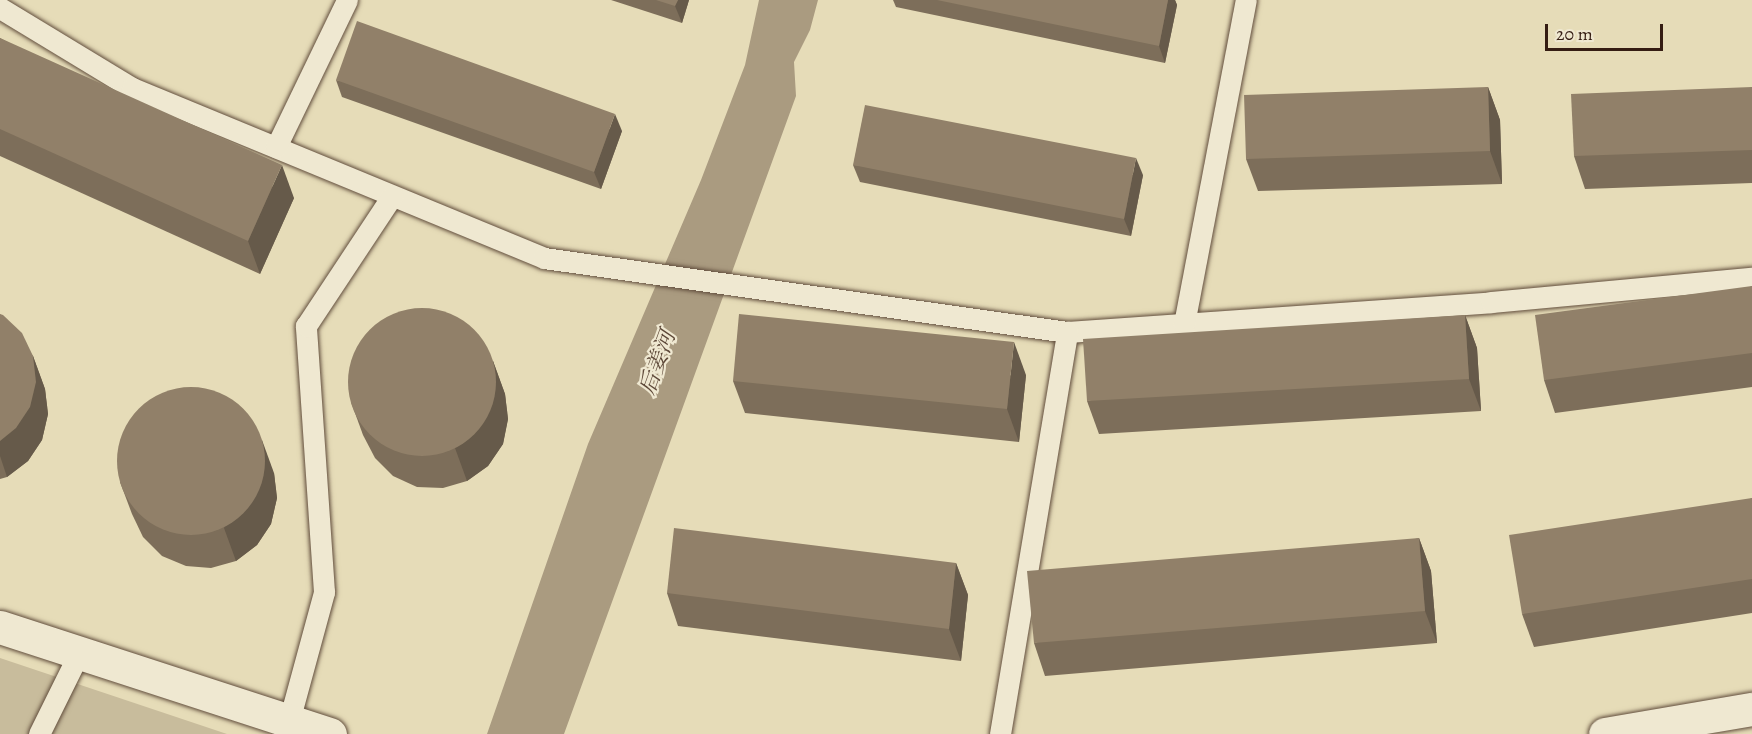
<!DOCTYPE html>
<html>
<head>
<meta charset="utf-8">
<style>
	body { margin:0 }
	#map { position:relative; width:1752px; height:734px; overflow:hidden; background:#e6dcb8; font-family:Alegreya,"Noto Serif SC",serif }
	div>[style] { position:absolute }
	[style*='--x'] { left:calc(var(--x)*1px); top:calc(var(--y)*1px); width:calc(var(--w)*1px); rotate:calc(var(--a)*1deg) }
	.green>* { inset:0; background:#c8bc9c }
	.water>* { inset:0; background:#aa9b80 }
	.roads { filter:drop-shadow(0 0 2px #614d3c) drop-shadow(0 0 2px #614d3c) }
	.lane>* { height:21px; margin:-10.5px; padding:0 10.5px; transform-origin:10.5px; border-radius:10.5px; background:#efe8d1 }
	.street>* { height:33px; margin:-16.5px; padding:0 16.5px; transform-origin:16.5px; border-radius:16.5px; background:#efe8d1 }
	.wall>* { inset:0; background:#7d6e5a }
	.shaded-wall>* { inset:0; background:#665a4a }
	.building>* { inset:0; background:#918069 }
	.round { border-radius:50% }
	span { translate:-50% -50%; white-space:nowrap; text-align:center; line-height:1.15; -webkit-text-stroke:4.5px #efe8d1; paint-order:stroke }
	.water-label { font-size:22px; color:#5e4939; font-style:italic }
	.scale { position:absolute; left:1545px; top:24px; width:118px; height:27px; box-sizing:border-box; border:3px solid #351d13; border-top:0; padding-left:8px; font-size:18px; line-height:21px; white-space:nowrap; color:#351d13; -webkit-text-stroke:4px #efe8d1; paint-order:stroke }
</style>
</head>
<body>
<div id="map">
	<div class="green">
		<i style="clip-path:polygon(0 658px,227px 734px,0 734px)"></i>
	</div>
	<div class="water">
		<i style="clip-path:polygon(759px 0,818px 0,810px 30px,794px 62px,796px 96px,564px 734px,487px 734px,588px 444px,701px 180px,745px 65px)"></i>
	</div>
	<div class="roads">
		<div class="lane">
			<i style="--x:0;--y:8;--w:154;--a:31.2"></i>
			<i style="--x:132;--y:88;--w:446;--a:22.4"></i>
			<i style="--x:544;--y:258;--w:528;--a:8.05"></i>
			<i style="--x:1067;--y:332;--w:425;--a:-4"></i>
			<i style="--x:1491;--y:302;--w:262;--a:-5.3"></i>
			<i style="--x:276;--y:147;--w:163;--a:-64.2"></i>
			<i style="--x:1184;--y:324;--w:330;--a:-79.2"></i>
			<i style="--x:289;--y:721;--w:134;--a:-74.8"></i>
			<i style="--x:324;--y:592;--w:267;--a:-93.9"></i>
			<i style="--x:306;--y:326;--w:156;--a:-56.5"></i>
			<i style="--x:39;--y:734;--w:90;--a:-63.7"></i>
			<i style="--x:1000;--y:734;--w:408;--a:-80.5"></i>
		</div>
		<div class="street">
			<i style="--x:0;--y:627;--w:347;--a:18"></i>
			<i style="--x:1605;--y:734;--w:149;--a:-9.7"></i>
		</div>
	</div>
	<div class="wall">
		<i style="clip-path:polygon(611px 0,689px 0,682px 23px)"></i>
		<i style="clip-path:polygon(893px 0,1175px 0,1177px 5px,1165px 63px,896px 7px)"></i>
		<i style="clip-path:polygon(0 38px,294px 198px,260px 274px,0 156px)"></i>
		<i style="clip-path:polygon(336px 80px,622px 131px,601px 189px,342px 97px)"></i>
		<i style="clip-path:polygon(1488px 87px,1500px 120px,1502px 184px,1258px 191px,1246px 159px)"></i>
		<i style="clip-path:polygon(1752px 87px,1752px 183px,1585px 189px,1574px 156px)"></i>
		<i style="clip-path:polygon(853px 165px,1143px 175px,1131px 236px,860px 182px)"></i>
		<i style="clip-path:polygon(1752px 286px,1752px 387px,1555px 413px,1544px 380px)"></i>
		<i style="clip-path:polygon(0 314px,33px 356px,45px 389px,48px 414px,42px 440px,28px 461px,7px 477px,0 479px)"></i>
		<i style="clip-path:polygon(1465px 315px,1477px 348px,1481px 411px,1099px 434px,1087px 401px)"></i>
		<i style="clip-path:polygon(493px 361px,505px 394px,508px 419px,503px 444px,488px 466px,467px 481px,443px 488px,417px 487px,393px 476px,375px 458px,363px 435px,351px 402px)"></i>
		<i style="clip-path:polygon(1026px 375px,1019px 442px,745px 413px,733px 381px)"></i>
		<i style="clip-path:polygon(274px 473px,277px 498px,271px 524px,257px 545px,236px 561px,211px 568px,186px 566px,162px 556px,143px 537px,132px 514px,120px 482px)"></i>
		<i style="clip-path:polygon(1752px 498px,1752px 613px,1534px 647px,1522px 614px)"></i>
		<i style="clip-path:polygon(1419px 538px,1431px 571px,1437px 643px,1045px 676px,1034px 643px)"></i>
		<i style="clip-path:polygon(956px 563px,968px 595px,961px 661px,678px 626px,667px 593px)"></i>
	</div>
	<div class="shaded-wall">
		<i style="clip-path:polygon(678px 0,689px 0,682px 23px,675px 6px)"></i>
		<i style="clip-path:polygon(1168px 0,1175px 0,1177px 5px,1165px 63px,1159px 46px)"></i>
		<i style="clip-path:polygon(1488px 87px,1500px 120px,1502px 184px,1490px 151px)"></i>
		<i style="clip-path:polygon(615px 114px,622px 131px,601px 189px,594px 172px)"></i>
		<i style="clip-path:polygon(1136px 158px,1143px 175px,1131px 236px,1124px 219px)"></i>
		<i style="clip-path:polygon(282px 165px,294px 198px,260px 274px,248px 241px)"></i>
		<i style="clip-path:polygon(1465px 315px,1477px 348px,1481px 411px,1469px 379px)"></i>
		<i style="clip-path:polygon(1014px 342px,1026px 375px,1019px 442px,1007px 409px)"></i>
		<i style="clip-path:polygon(33px 356px,45px 389px,48px 414px,42px 440px,28px 461px,7px 477px,0 456px,0 441px)"></i>
		<i style="clip-path:polygon(493px 361px,505px 394px,508px 419px,503px 444px,488px 466px,467px 481px,455px 448px)"></i>
		<i style="clip-path:polygon(262px 440px,274px 473px,277px 498px,271px 524px,257px 545px,236px 561px,224px 528px)"></i>
		<i style="clip-path:polygon(1419px 538px,1431px 571px,1437px 643px,1425px 611px)"></i>
		<i style="clip-path:polygon(956px 563px,968px 595px,961px 661px,949px 629px)"></i>
	</div>
	<div class="building">
		<i style="clip-path:polygon(656px 0,678px 0,675px 6px)"></i>
		<i style="clip-path:polygon(937px 0,1168px 0,1159px 46px)"></i>
		<i style="clip-path:polygon(357px 21px,615px 114px,594px 172px,336px 80px)"></i>
		<i style="clip-path:polygon(0 38px,282px 165px,248px 241px,0 129px)"></i>
		<i style="clip-path:polygon(1488px 87px,1490px 151px,1246px 159px,1244px 95px)"></i>
		<i style="clip-path:polygon(1752px 87px,1752px 150px,1574px 156px,1571px 94px)"></i>
		<i style="clip-path:polygon(865px 105px,1136px 158px,1124px 219px,853px 165px)"></i>
		<i style="clip-path:polygon(1752px 286px,1752px 353px,1544px 380px,1535px 315px)"></i>
		<i class="round" style="left:348px;top:308px;width:148px;height:148px"></i>
		<i style="clip-path:polygon(0 314px,3px 315px,22px 333px,33px 356px,36px 382px,30px 407px,16px 428px,0 441px)"></i>
		<i style="clip-path:polygon(739px 314px,1014px 342px,1007px 409px,733px 381px)"></i>
		<i style="clip-path:polygon(1465px 315px,1469px 379px,1087px 401px,1083px 339px)"></i>
		<i class="round" style="left:117px;top:387px;width:148px;height:148px"></i>
		<i style="clip-path:polygon(1752px 498px,1752px 579px,1522px 614px,1509px 535px)"></i>
		<i style="clip-path:polygon(674px 528px,956px 563px,949px 629px,667px 593px)"></i>
		<i style="clip-path:polygon(1419px 538px,1425px 611px,1034px 643px,1027px 571px)"></i>
	</div>
	<div class="water-label">
		<span style="left:658px;top:363px;rotate:-70deg">后姜河</span>
	</div>
	<div class="scale">20 m</div>
</div>
</body>
</html>
